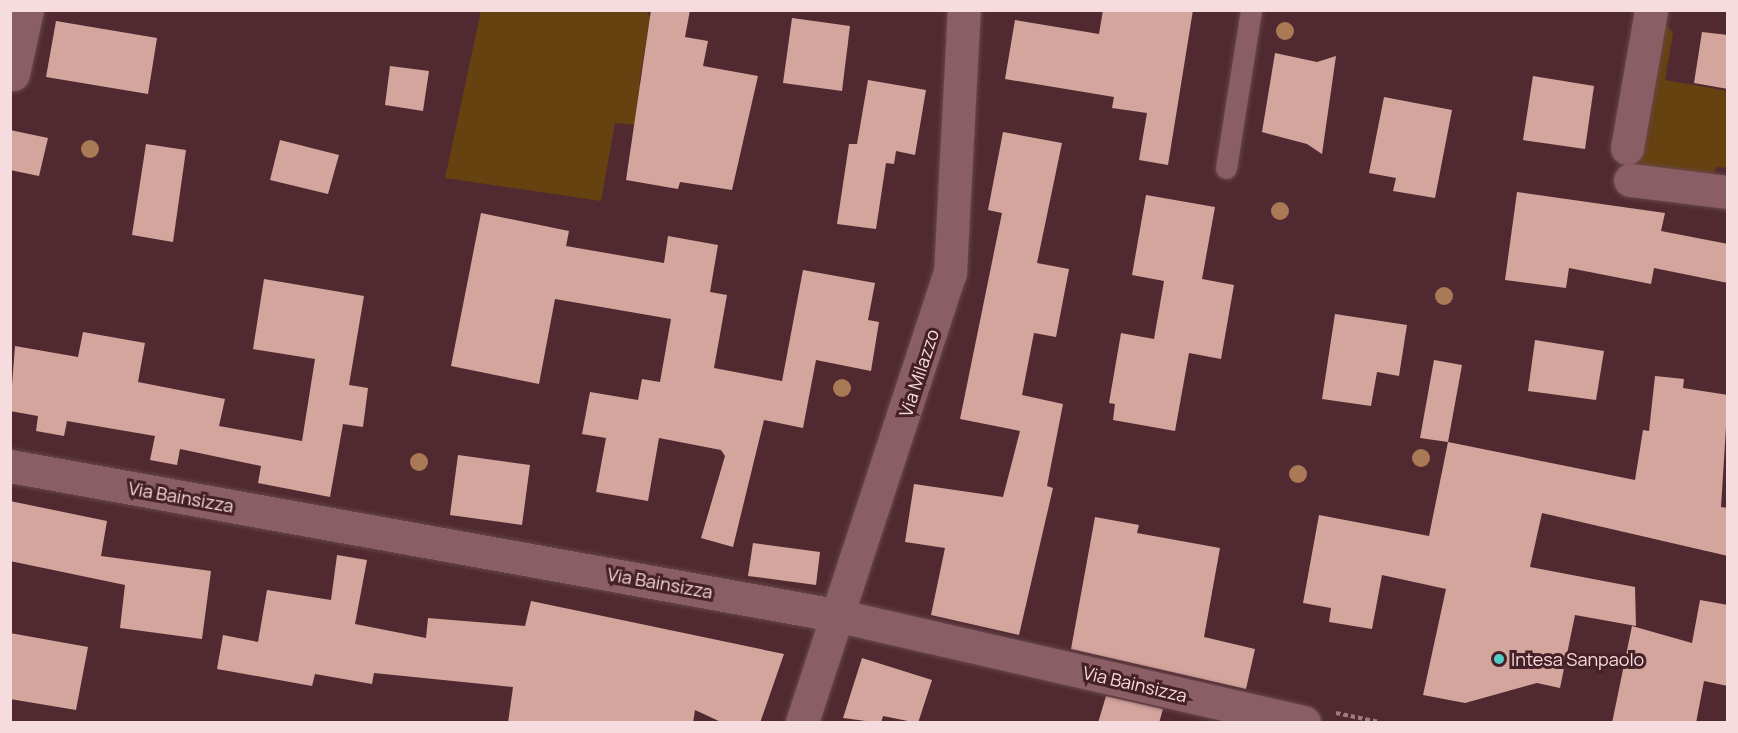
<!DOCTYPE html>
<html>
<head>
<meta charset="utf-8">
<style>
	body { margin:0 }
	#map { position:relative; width:1738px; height:733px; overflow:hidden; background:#512a31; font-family:Manrope,sans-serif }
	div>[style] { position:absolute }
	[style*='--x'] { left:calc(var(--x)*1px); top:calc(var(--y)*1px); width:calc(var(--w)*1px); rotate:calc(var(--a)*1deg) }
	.green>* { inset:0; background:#664210 }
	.building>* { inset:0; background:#d4a59d }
	.path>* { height:4px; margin-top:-2px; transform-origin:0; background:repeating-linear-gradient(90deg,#9d7c81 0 4.5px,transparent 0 7.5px) }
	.roads { filter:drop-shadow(0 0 2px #67474c) drop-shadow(0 0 2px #67474c) }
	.lane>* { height:21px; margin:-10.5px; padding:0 10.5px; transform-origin:10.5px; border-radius:10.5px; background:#895e64 }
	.street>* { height:33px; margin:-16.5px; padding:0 16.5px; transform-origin:16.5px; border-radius:16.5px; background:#895e64 }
	.trees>* { width:18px; height:18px; margin:-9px; border-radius:50%; background:#aa7956 }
	.dots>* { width:16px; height:16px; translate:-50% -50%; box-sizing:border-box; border:3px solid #452027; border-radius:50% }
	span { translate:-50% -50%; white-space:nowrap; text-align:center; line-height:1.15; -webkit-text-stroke:6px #452027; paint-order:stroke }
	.street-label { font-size:18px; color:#f6dcdf }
	.poi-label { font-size:18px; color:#f6dcdf }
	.left { translate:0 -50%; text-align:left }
	.frame { position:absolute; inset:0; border:12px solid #f6dcdf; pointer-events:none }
</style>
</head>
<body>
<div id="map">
	<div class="green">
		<i style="clip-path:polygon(481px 11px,646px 11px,650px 17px,639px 84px,698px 96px,678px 129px,615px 123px,601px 201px,445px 178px)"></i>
		<i style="clip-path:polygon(1664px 22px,1673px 33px,1665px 80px,1727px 91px,1727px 168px,1716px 167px,1712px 180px,1633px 169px,1655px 30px)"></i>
	</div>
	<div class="building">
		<i style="clip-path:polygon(651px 10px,690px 10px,685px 37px,708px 41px,703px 66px,758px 76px,732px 190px,680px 182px,678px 189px,626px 180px)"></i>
		<i style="clip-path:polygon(1103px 10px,1193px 10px,1168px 165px,1139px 160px,1147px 113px,1112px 108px,1114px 97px,1005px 79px,1015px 20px,1099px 34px)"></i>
		<i style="clip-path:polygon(792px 18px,850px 26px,842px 91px,783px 83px)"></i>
		<i style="clip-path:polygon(56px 21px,157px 38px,148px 94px,46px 77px)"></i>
		<i style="clip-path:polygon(1702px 32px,1728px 35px,1728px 89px,1694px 83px)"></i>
		<i style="clip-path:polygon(1275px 53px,1317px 62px,1336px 56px,1322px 154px,1307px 144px,1262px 132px)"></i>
		<i style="clip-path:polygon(390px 66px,429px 71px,423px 111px,385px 105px)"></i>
		<i style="clip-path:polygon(1533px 76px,1594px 86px,1585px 149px,1523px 140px)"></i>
		<i style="clip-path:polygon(868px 80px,926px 90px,915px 155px,896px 151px,894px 164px,886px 163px,876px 229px,837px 224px,849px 144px,857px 144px)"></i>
		<i style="clip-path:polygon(1384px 97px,1452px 110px,1435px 198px,1393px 191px,1396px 178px,1369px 173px)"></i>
		<i style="clip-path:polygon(10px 130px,48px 138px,39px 176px,10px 170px)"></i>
		<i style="clip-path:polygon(1003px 132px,1062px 143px,1037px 263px,1069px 269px,1056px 337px,1034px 333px,1022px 395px,1063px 404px,1047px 486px,1053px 488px,1019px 635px,931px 615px,945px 548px,905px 542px,914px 484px,1003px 497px,1020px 431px,960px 419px,1002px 213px,988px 210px)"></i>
		<i style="clip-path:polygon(280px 140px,339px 155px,328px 194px,270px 180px)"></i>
		<i style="clip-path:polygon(146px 144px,186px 150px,173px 242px,132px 235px)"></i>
		<i style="clip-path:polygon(1517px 192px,1665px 213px,1661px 231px,1728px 244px,1728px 283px,1654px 268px,1651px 284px,1569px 268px,1566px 288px,1505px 280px)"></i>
		<i style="clip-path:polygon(1146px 195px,1215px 207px,1202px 279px,1234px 285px,1221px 359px,1189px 353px,1175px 431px,1113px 420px,1115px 404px,1109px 403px,1121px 333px,1154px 339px,1164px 281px,1132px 275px)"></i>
		<i style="clip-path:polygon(481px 213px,569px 231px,566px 246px,664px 263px,668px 236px,718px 245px,710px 292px,727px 295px,714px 368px,782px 381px,803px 270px,875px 283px,868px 320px,879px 322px,871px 371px,816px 360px,803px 428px,764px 420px,733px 547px,701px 538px,725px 456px,721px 450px,659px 438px,648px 501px,596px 492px,606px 438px,582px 434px,590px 392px,638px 400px,642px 379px,660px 382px,671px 319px,555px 299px,539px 384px,451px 366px)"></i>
		<i style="clip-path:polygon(264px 279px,364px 296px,349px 385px,368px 388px,363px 427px,343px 424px,330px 497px,258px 483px,261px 466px,180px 449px,177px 465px,150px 460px,155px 436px,67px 421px,64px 436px,36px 431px,38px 416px,10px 411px,15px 346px,78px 357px,83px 332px,145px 343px,138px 382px,225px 399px,219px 426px,302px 441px,315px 359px,253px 349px)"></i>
		<i style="clip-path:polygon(1335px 314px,1407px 325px,1399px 376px,1377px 372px,1371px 406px,1322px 399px)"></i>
		<i style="clip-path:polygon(1535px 340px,1604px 351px,1596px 400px,1528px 391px)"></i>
		<i style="clip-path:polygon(1434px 360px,1462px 365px,1448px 442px,1420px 438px)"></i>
		<i style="clip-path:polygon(1655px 376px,1684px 379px,1683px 388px,1728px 395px,1721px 507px,1728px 508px,1728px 556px,1542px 513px,1530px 567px,1635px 587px,1636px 626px,1575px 615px,1560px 688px,1537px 683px,1465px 703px,1423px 695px,1446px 589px,1382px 575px,1372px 629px,1329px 622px,1331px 608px,1303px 603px,1319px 515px,1429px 536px,1448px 442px,1635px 480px,1643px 430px,1649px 431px)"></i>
		<i style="clip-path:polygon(458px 455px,530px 465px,522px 525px,450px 515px)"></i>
		<i style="clip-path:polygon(10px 501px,107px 521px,101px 556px,211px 571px,202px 639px,120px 628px,125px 585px,10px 561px)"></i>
		<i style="clip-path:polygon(1095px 517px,1139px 525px,1137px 533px,1220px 548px,1204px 637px,1255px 649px,1246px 689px,1071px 649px)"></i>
		<i style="clip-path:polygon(753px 543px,820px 552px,816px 585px,748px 576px)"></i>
		<i style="clip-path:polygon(337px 555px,367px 560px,355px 624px,426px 638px,428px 618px,525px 626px,531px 601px,784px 654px,760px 723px,723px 723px,695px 710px,693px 723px,508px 723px,513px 687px,374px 673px,372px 684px,315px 674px,312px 686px,217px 669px,223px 635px,258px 642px,267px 590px,331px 600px)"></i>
		<i style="clip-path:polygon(1700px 600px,1728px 605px,1728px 686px,1704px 681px,1696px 723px,1612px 723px,1632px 626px,1692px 643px)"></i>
		<i style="clip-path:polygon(10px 633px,88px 647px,76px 710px,10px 699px)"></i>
		<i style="clip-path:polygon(862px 658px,932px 680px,918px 723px,883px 716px,881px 723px,843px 718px)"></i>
		<i style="clip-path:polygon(1106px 696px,1163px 709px,1159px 723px,1098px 723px)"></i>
	</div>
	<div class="path">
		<i style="--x:1336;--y:713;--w:44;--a:11.8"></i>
	</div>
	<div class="roads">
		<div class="lane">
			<i style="--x:1226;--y:168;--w:160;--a:-81"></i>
		</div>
		<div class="street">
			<i style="--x:13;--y:74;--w:66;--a:-77.7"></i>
			<i style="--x:1627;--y:148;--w:140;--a:-80.1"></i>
			<i style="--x:1630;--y:180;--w:99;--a:7"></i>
			<i style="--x:10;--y:466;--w:843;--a:10.24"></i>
			<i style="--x:840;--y:616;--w:476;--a:12.9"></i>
			<i style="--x:802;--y:722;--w:473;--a:-71.8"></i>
			<i style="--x:950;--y:273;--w:263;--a:-87"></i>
		</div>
	</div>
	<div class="trees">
		<i style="left:1285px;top:31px"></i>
		<i style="left:90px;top:149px"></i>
		<i style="left:1280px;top:211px"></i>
		<i style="left:1444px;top:296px"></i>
		<i style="left:842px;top:388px"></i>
		<i style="left:1421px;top:458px"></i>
		<i style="left:419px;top:462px"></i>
		<i style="left:1298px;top:474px"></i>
	</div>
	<div class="dots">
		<i style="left:1499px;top:659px;background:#54cdc6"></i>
	</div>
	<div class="street-label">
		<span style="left:919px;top:373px;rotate:-72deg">Via Milazzo</span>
		<span style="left:181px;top:497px;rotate:10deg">Via Bainsizza</span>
		<span style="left:660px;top:583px;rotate:10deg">Via Bainsizza</span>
		<span style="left:1135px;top:684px;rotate:13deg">Via Bainsizza</span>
	</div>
	<div class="poi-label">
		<span class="left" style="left:1511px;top:659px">Intesa Sanpaolo</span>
	</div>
	<div class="frame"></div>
</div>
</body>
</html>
